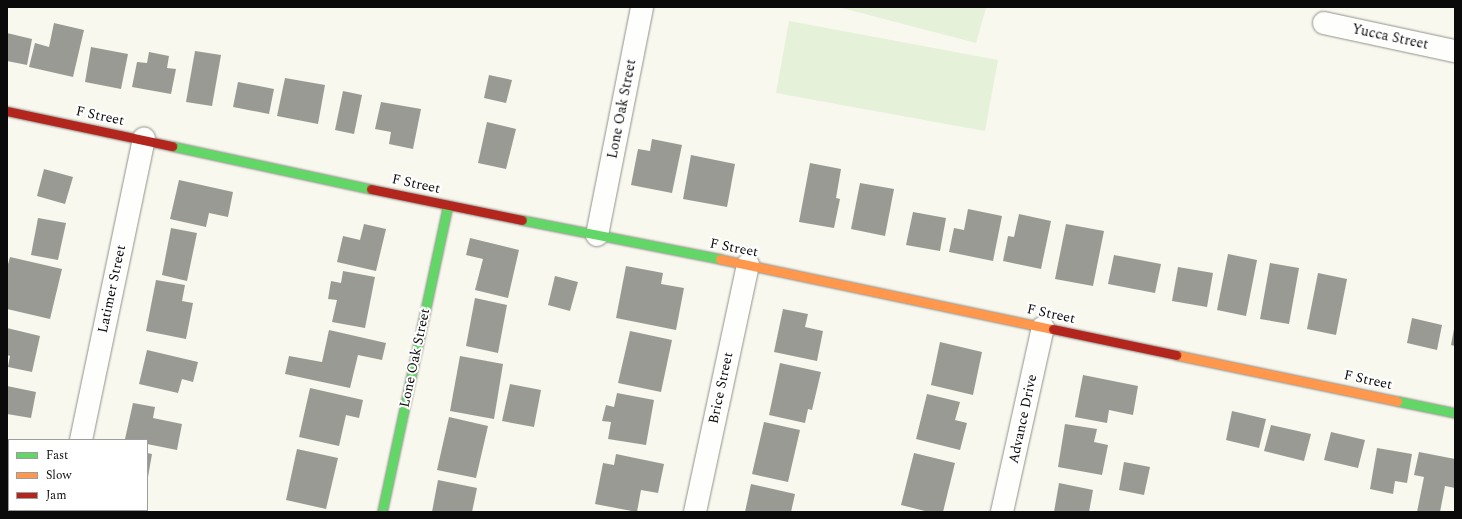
<!DOCTYPE html>
<html>
<head>
<meta charset="utf-8">
<style>
	body { margin:0 }
	#map { position:relative; width:1462px; height:519px; overflow:hidden; background:#f8f8ee; font-family:Spectral,serif }
	div>[style] { position:absolute }
	[style*='--x'] { left:calc(var(--x)*1px); top:calc(var(--y)*1px); width:calc(var(--w)*1px); rotate:calc(var(--a)*1deg) }
	.pitch>* { inset:0; background:#e5f1d9 }
	.building>* { inset:0; background:#9a9a94 }
	.roads { filter:drop-shadow(0 0 1px #91918d) drop-shadow(0 0 1px #91918d) }
	.street>* { height:22px; margin:-11px; padding:0 11px; transform-origin:11px; border-radius:11px; background:#fefefc }
	.fast>* { height:9px; margin:-4.5px; padding:0 4.5px; transform-origin:4.5px; border-radius:4.5px; background:#63d668 }
	.slow>* { height:9px; margin:-4.5px; padding:0 4.5px; transform-origin:4.5px; border-radius:4.5px; background:#ff974d }
	.jam>* { height:9px; margin:-4.5px; padding:0 4.5px; transform-origin:4.5px; border-radius:4.5px; background:#b3261e }
	span { translate:-50% -50%; white-space:nowrap; text-align:center; line-height:1.15; -webkit-text-stroke:4px #fff; paint-order:stroke }
	.street-label { font-size:14px; color:#0a0a0a }
	.frame { position:absolute; inset:0; border:8px solid #0a0a0a; pointer-events:none }
	.legend { position:absolute; left:8px; top:439px; width:140px; height:72px; box-sizing:border-box; background:#fff; border:1px solid #9d9d9d; margin:0; padding:5px 7px; list-style:none; font-size:12px; color:#0a0a0a }
	.legend li { display:flex; align-items:center; gap:8px; height:20px }
	.legend b { width:20px; border:1px solid #9d9d9d }
</style>
</head>
<body>
<div id="map">
	<div class="pitch">
		<i style="clip-path:polygon(838px 7px,983px 7px,986px 8px,976px 43px)"></i>
		<i style="clip-path:polygon(789px 21px,998px 60px,985px 131px,776px 93px)"></i>
	</div>
	<div class="building">
		<i style="clip-path:polygon(54px 23px,84px 30px,73px 77px,29px 67px,35px 43px,49px 47px)"></i>
		<i style="clip-path:polygon(7px 33px,32px 39px,27px 65px,7px 61px)"></i>
		<i style="clip-path:polygon(91px 47px,128px 54px,121px 89px,85px 82px)"></i>
		<i style="clip-path:polygon(195px 51px,221px 55px,212px 106px,186px 102px)"></i>
		<i style="clip-path:polygon(149px 52px,169px 56px,167px 68px,176px 69px,171px 94px,132px 87px,137px 62px,147px 63px)"></i>
		<i style="clip-path:polygon(489px 75px,512px 80px,506px 103px,484px 98px)"></i>
		<i style="clip-path:polygon(285px 78px,325px 85px,318px 124px,277px 116px)"></i>
		<i style="clip-path:polygon(238px 82px,274px 89px,269px 114px,233px 107px)"></i>
		<i style="clip-path:polygon(343px 91px,362px 95px,354px 134px,335px 130px)"></i>
		<i style="clip-path:polygon(381px 102px,421px 109px,413px 149px,389px 144px,391px 132px,375px 129px)"></i>
		<i style="clip-path:polygon(487px 122px,516px 129px,506px 169px,478px 163px)"></i>
		<i style="clip-path:polygon(652px 139px,682px 145px,672px 193px,631px 185px,638px 149px,650px 151px)"></i>
		<i style="clip-path:polygon(691px 155px,735px 164px,727px 207px,683px 199px)"></i>
		<i style="clip-path:polygon(810px 163px,841px 169px,836px 198px,840px 199px,834px 228px,799px 222px)"></i>
		<i style="clip-path:polygon(44px 169px,73px 177px,65px 204px,37px 196px)"></i>
		<i style="clip-path:polygon(179px 180px,233px 192px,228px 217px,209px 213px,206px 227px,170px 219px)"></i>
		<i style="clip-path:polygon(860px 183px,894px 189px,885px 236px,851px 229px)"></i>
		<i style="clip-path:polygon(968px 209px,1002px 216px,993px 261px,949px 252px,954px 228px,964px 230px)"></i>
		<i style="clip-path:polygon(913px 212px,946px 218px,940px 251px,906px 245px)"></i>
		<i style="clip-path:polygon(1019px 214px,1051px 221px,1041px 269px,1003px 261px,1008px 236px,1014px 237px)"></i>
		<i style="clip-path:polygon(38px 218px,66px 223px,58px 260px,31px 255px)"></i>
		<i style="clip-path:polygon(364px 224px,386px 229px,376px 271px,337px 262px,343px 236px,360px 240px)"></i>
		<i style="clip-path:polygon(1066px 224px,1104px 231px,1093px 286px,1055px 279px)"></i>
		<i style="clip-path:polygon(171px 228px,197px 233px,187px 281px,162px 275px)"></i>
		<i style="clip-path:polygon(470px 238px,519px 250px,508px 298px,475px 290px,483px 259px,466px 255px)"></i>
		<i style="clip-path:polygon(1228px 254px,1257px 260px,1246px 316px,1217px 310px)"></i>
		<i style="clip-path:polygon(1114px 255px,1161px 264px,1155px 293px,1108px 284px)"></i>
		<i style="clip-path:polygon(10px 257px,62px 269px,50px 319px,7px 309px,7px 268px)"></i>
		<i style="clip-path:polygon(1270px 263px,1299px 268px,1289px 324px,1260px 319px)"></i>
		<i style="clip-path:polygon(626px 266px,663px 273px,661px 284px,684px 288px,676px 330px,616px 318px)"></i>
		<i style="clip-path:polygon(1178px 267px,1213px 273px,1207px 307px,1172px 301px)"></i>
		<i style="clip-path:polygon(343px 271px,375px 277px,365px 328px,332px 322px,337px 300px,328px 299px,331px 281px,341px 283px)"></i>
		<i style="clip-path:polygon(1318px 273px,1347px 279px,1336px 335px,1307px 329px)"></i>
		<i style="clip-path:polygon(555px 276px,578px 282px,570px 311px,548px 305px)"></i>
		<i style="clip-path:polygon(156px 280px,185px 285px,182px 301px,193px 303px,186px 339px,146px 331px)"></i>
		<i style="clip-path:polygon(475px 298px,507px 305px,498px 353px,466px 346px)"></i>
		<i style="clip-path:polygon(783px 309px,808px 314px,805px 327px,823px 331px,817px 361px,774px 352px)"></i>
		<i style="clip-path:polygon(1412px 318px,1442px 325px,1437px 350px,1407px 343px)"></i>
		<i style="clip-path:polygon(7px 328px,40px 336px,32px 372px,8px 367px,10px 356px,7px 355px)"></i>
		<i style="clip-path:polygon(1454px 329px,1455px 329px,1455px 346px,1451px 345px)"></i>
		<i style="clip-path:polygon(329px 330px,386px 343px,382px 360px,358px 355px,350px 388px,285px 374px,289px 356px,322px 362px)"></i>
		<i style="clip-path:polygon(630px 331px,672px 340px,661px 392px,618px 383px)"></i>
		<i style="clip-path:polygon(940px 342px,982px 352px,973px 395px,931px 385px)"></i>
		<i style="clip-path:polygon(147px 350px,198px 362px,193px 382px,182px 379px,178px 393px,139px 384px)"></i>
		<i style="clip-path:polygon(460px 356px,503px 364px,494px 419px,450px 411px)"></i>
		<i style="clip-path:polygon(780px 363px,821px 372px,812px 410px,808px 409px,805px 423px,769px 415px)"></i>
		<i style="clip-path:polygon(1083px 375px,1138px 386px,1133px 415px,1109px 410px,1107px 423px,1075px 417px)"></i>
		<i style="clip-path:polygon(510px 384px,541px 390px,534px 427px,502px 421px)"></i>
		<i style="clip-path:polygon(7px 386px,36px 392px,31px 418px,7px 414px)"></i>
		<i style="clip-path:polygon(310px 388px,363px 400px,359px 418px,346px 415px,339px 446px,299px 437px)"></i>
		<i style="clip-path:polygon(617px 393px,654px 400px,646px 445px,608px 439px,611px 422px,602px 421px,606px 405px,614px 407px)"></i>
		<i style="clip-path:polygon(927px 394px,960px 402px,955px 420px,967px 423px,960px 450px,916px 439px)"></i>
		<i style="clip-path:polygon(133px 403px,155px 407px,153px 418px,182px 424px,177px 450px,147px 444px,147px 440px,125px 439px)"></i>
		<i style="clip-path:polygon(1232px 411px,1266px 419px,1259px 448px,1226px 440px)"></i>
		<i style="clip-path:polygon(449px 417px,488px 426px,476px 478px,437px 470px)"></i>
		<i style="clip-path:polygon(764px 422px,800px 430px,788px 482px,752px 474px)"></i>
		<i style="clip-path:polygon(1065px 424px,1097px 429px,1094px 442px,1108px 445px,1102px 475px,1058px 467px)"></i>
		<i style="clip-path:polygon(1271px 425px,1311px 434px,1304px 461px,1264px 451px)"></i>
		<i style="clip-path:polygon(1331px 432px,1365px 440px,1358px 468px,1324px 460px)"></i>
		<i style="clip-path:polygon(7px 443px,9px 444px,8px 479px,7px 479px)"></i>
		<i style="clip-path:polygon(1377px 448px,1412px 454px,1407px 483px,1395px 481px,1393px 494px,1370px 489px)"></i>
		<i style="clip-path:polygon(297px 449px,338px 458px,326px 509px,286px 500px)"></i>
		<i style="clip-path:polygon(1419px 452px,1455px 459px,1455px 488px,1445px 486px,1440px 512px,1417px 512px,1424px 477px,1414px 475px)"></i>
		<i style="clip-path:polygon(147px 453px,152px 454px,148px 477px,147px 477px)"></i>
		<i style="clip-path:polygon(914px 453px,955px 463px,943px 512px,929px 512px,901px 505px)"></i>
		<i style="clip-path:polygon(616px 454px,664px 464px,658px 493px,641px 490px,637px 512px,595px 504px,603px 463px,614px 465px)"></i>
		<i style="clip-path:polygon(1124px 462px,1150px 467px,1144px 495px,1119px 490px)"></i>
		<i style="clip-path:polygon(438px 480px,477px 488px,472px 512px,432px 512px)"></i>
		<i style="clip-path:polygon(1059px 483px,1093px 490px,1089px 512px,1054px 512px)"></i>
		<i style="clip-path:polygon(751px 484px,795px 494px,791px 512px,745px 512px)"></i>
		<i style="clip-path:polygon(108px 510px,136px 510px,108px 512px)"></i>
	</div>
	<div class="roads">
		<div class="street">
			<i style="--x:1324;--y:23;--w:134;--a:12.1"></i>
			<i style="--x:597;--y:235;--w:232;--a:-78.8"></i>
			<i style="--x:81;--y:440;--w:308;--a:-78.2"></i>
			<i style="--x:66;--y:512;--w:2;--a:-90"></i>
			<i style="--x:695;--y:512;--w:253;--a:-77.9"></i>
			<i style="--x:1002;--y:512;--w:189;--a:-77.5"></i>
		</div>
		<div class="fast">
			<i style="--x:172;--y:146;--w:204;--a:12.2"></i>
			<i style="--x:522;--y:220;--w:202;--a:11.1"></i>
			<i style="--x:1397;--y:401;--w:59;--a:11.7"></i>
			<i style="--x:382;--y:512;--w:314;--a:-77.9"></i>
		</div>
		<div class="slow">
			<i style="--x:720;--y:259;--w:340;--a:11.9"></i>
			<i style="--x:1176;--y:355;--w:226;--a:11.8"></i>
		</div>
		<div class="jam">
			<i style="--x:7;--y:111;--w:169;--a:12"></i>
			<i style="--x:371;--y:189;--w:154;--a:11.6"></i>
			<i style="--x:1053;--y:329;--w:126;--a:11.9"></i>
		</div>
	</div>
	<div class="street-label">
		<span style="left:1390px;top:37px;rotate:12deg">Yucca Street</span>
		<span style="left:622px;top:109px;rotate:-79deg">Lone Oak Street</span>
		<span style="left:100px;top:116px;rotate:12deg">F Street</span>
		<span style="left:416px;top:184px;rotate:12deg">F Street</span>
		<span style="left:734px;top:248px;rotate:11deg">F Street</span>
		<span style="left:112px;top:289px;rotate:-78deg">Latimer Street</span>
		<span style="left:1051px;top:314px;rotate:12deg">F Street</span>
		<span style="left:415px;top:358px;rotate:-78deg">Lone Oak Street</span>
		<span style="left:1368px;top:380px;rotate:12deg">F Street</span>
		<span style="left:721px;top:388px;rotate:-78deg">Brice Street</span>
		<span style="left:1023px;top:419px;rotate:-78deg">Advance Drive</span>
	</div>
	<div class="frame"></div>
	<ul class="legend">
	<li><b style="height:5px;background:#63d668"></b>Fast</li>
	<li><b style="height:5px;background:#ff974d"></b>Slow</li>
	<li><b style="height:5px;background:#b3261e"></b>Jam</li>
	</ul>
</div>
</body>
</html>
